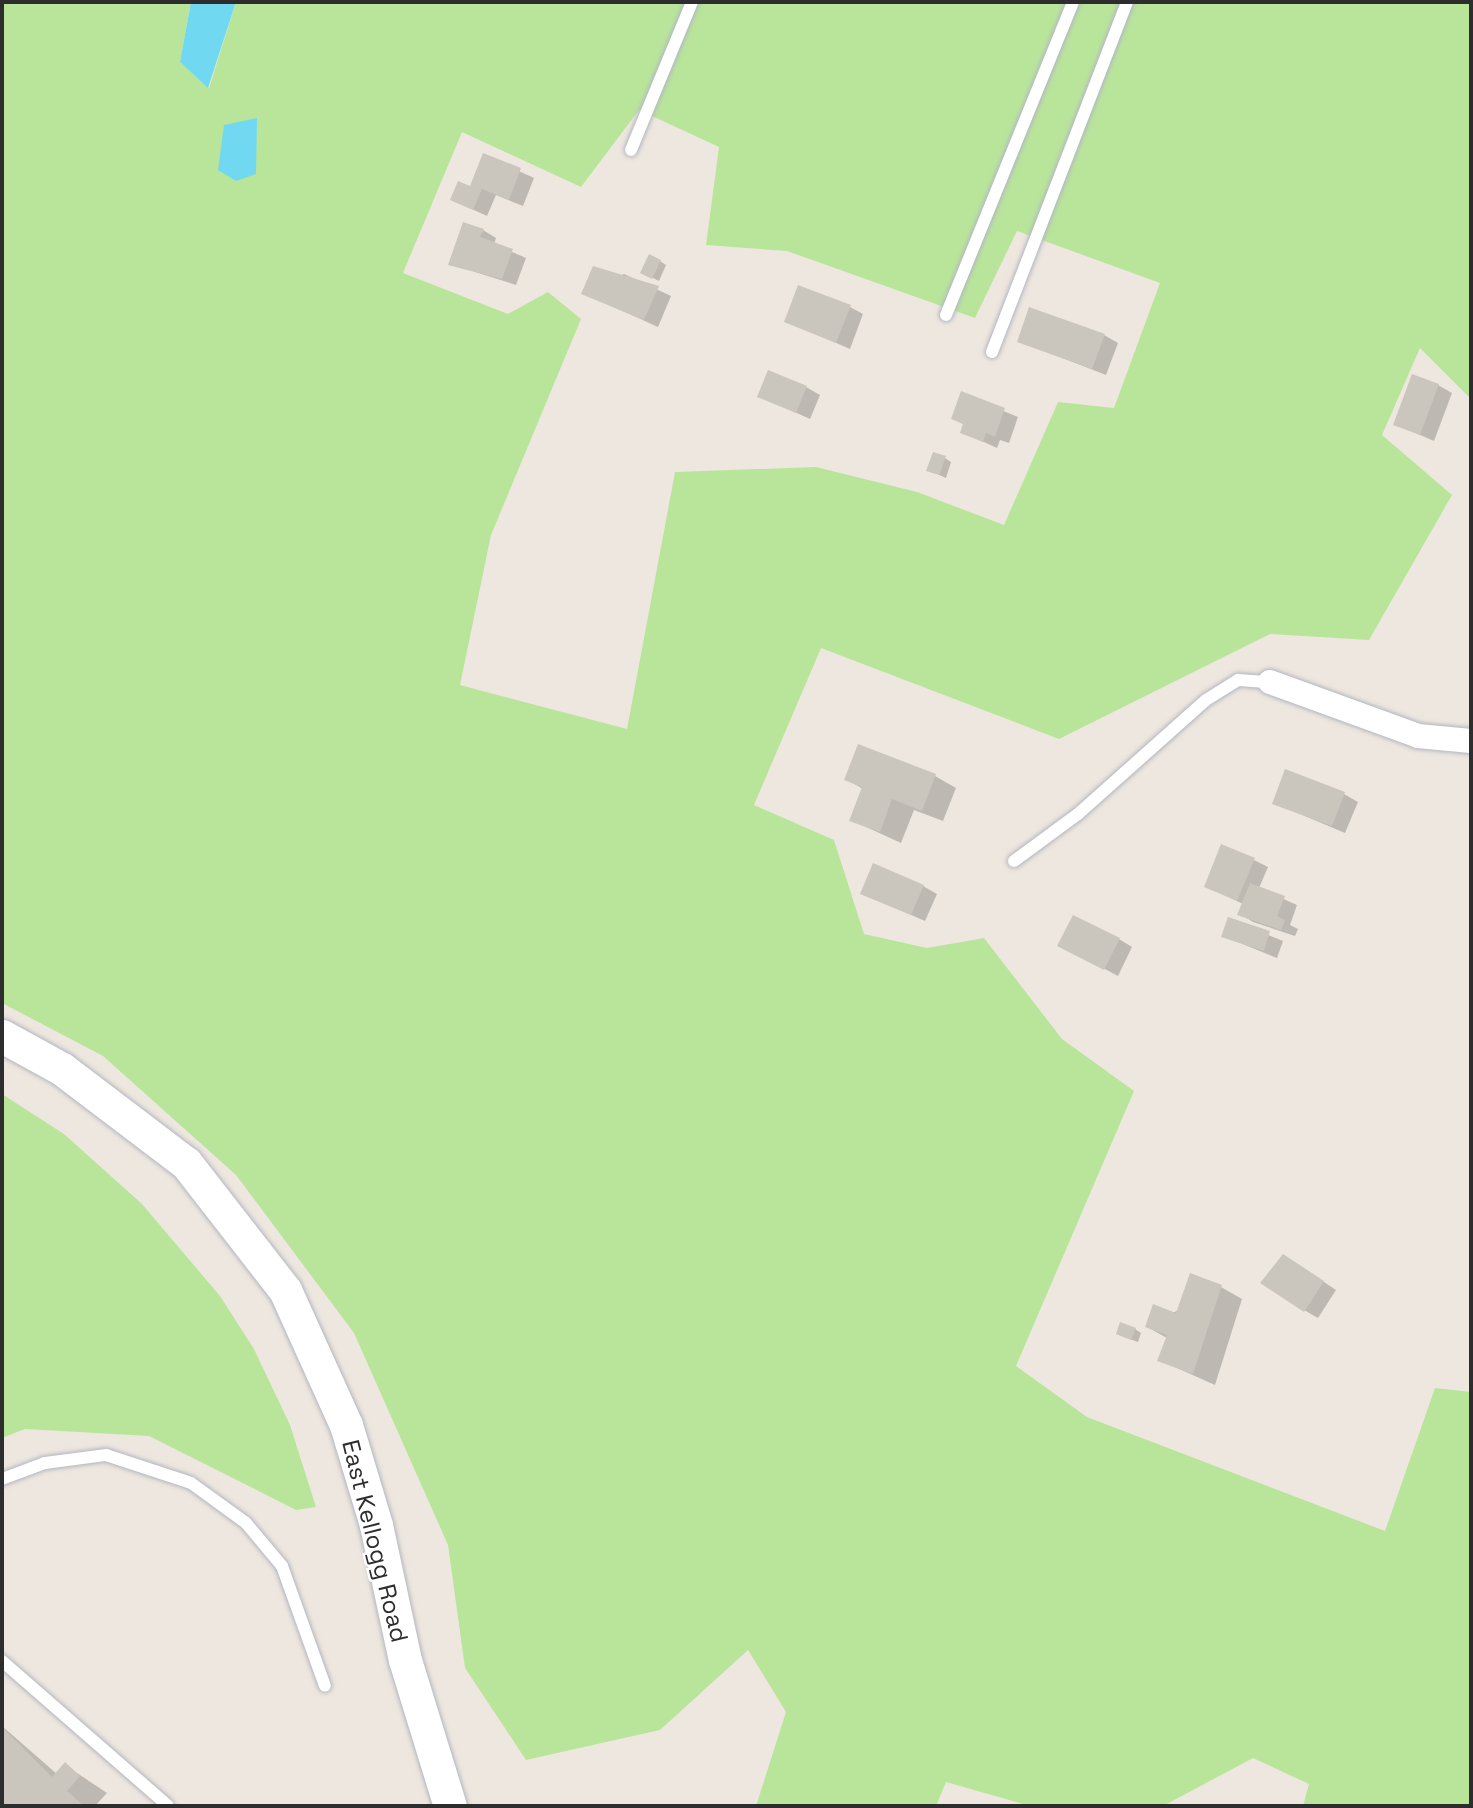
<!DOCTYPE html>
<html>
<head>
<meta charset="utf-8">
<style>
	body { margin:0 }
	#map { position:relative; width:1473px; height:1808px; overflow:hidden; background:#eee7df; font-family:"Space Grotesk",sans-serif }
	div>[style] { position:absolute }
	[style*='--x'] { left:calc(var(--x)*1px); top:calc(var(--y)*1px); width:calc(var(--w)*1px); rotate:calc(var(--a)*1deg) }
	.green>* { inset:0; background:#b9e59b }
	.water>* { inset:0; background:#71d8f2 }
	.shadow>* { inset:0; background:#0003 }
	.building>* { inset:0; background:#cac5bd }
	.roads { filter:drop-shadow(0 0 2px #b3b6c0) drop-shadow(0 0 2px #b3b6c0) }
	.lane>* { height:12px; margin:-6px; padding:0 6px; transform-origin:6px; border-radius:6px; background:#fff }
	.street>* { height:24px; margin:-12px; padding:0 12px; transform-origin:12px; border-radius:12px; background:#fff }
	.secondary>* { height:33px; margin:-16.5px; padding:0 16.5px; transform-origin:16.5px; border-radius:16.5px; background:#fff }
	span { translate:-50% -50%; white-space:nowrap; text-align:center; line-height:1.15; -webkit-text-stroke:5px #fff; paint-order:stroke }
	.street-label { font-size:24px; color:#2d2d2d }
	.frame { position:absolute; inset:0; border:4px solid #2d2d2d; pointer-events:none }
</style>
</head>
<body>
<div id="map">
	<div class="green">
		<i style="clip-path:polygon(evenodd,2px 2px,191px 2px,180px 62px,209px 88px,236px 2px,1471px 2px,1471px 399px,1420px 348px,1382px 435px,1452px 495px,1369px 640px,1270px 634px,1059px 739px,821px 648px,754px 805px,834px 840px,864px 934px,927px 948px,984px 938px,1062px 1039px,1134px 1091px,1016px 1366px,1087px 1417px,1385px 1531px,1435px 1388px,1471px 1392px,1471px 1806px,1303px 1806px,1309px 1784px,1253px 1758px,1163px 1806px,1030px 1806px,946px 1782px,936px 1806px,756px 1806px,786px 1712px,748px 1650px,660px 1730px,526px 1760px,465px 1668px,448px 1545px,354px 1333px,236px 1175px,103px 1056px,2px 1003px,2px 2px,639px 110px,719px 147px,706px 245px,787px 251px,975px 318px,1017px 231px,1160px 283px,1114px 408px,1058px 402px,1004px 525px,917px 492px,816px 467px,675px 472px,627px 729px,460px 685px,491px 535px,581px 319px,548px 292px,508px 314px,403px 273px,462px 132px,581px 187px,639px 110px)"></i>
		<i style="clip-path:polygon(2px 1094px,64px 1134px,142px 1204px,220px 1296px,254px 1349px,290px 1425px,316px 1507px,296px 1510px,149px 1436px,25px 1429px,2px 1438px)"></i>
	</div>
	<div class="water">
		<i style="clip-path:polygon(191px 2px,236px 2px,208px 88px,180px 62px)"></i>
		<i style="clip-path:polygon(257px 118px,256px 174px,236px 181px,218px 170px,224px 125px)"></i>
	</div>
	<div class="shadow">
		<i style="clip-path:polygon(484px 155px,534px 178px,523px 206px,496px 195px,487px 216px,452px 200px,471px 188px)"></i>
		<i style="clip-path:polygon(483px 230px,496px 238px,494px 244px,526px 258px,516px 285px,450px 264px)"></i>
		<i style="clip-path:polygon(660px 261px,666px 265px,659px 281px,649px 276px)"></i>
		<i style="clip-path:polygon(624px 274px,671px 296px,658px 327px,583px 293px)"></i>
		<i style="clip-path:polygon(850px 307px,863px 314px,850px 349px,786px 321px)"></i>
		<i style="clip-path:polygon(1104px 335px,1118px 343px,1106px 375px,1019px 341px)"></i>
		<i style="clip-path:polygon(1438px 385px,1452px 393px,1434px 441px,1395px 424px)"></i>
		<i style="clip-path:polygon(806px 387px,820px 395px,810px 419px,759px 396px)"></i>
		<i style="clip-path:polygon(962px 394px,1018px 417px,1009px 443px,1000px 440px,997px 448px,962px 432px,965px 425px,953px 418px)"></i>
		<i style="clip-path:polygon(945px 458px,951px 462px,946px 478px,928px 470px)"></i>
		<i style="clip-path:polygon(935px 776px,956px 788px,943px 821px,914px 810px,901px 843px,851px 820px,863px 789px,846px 779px)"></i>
		<i style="clip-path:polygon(1344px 794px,1358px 802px,1345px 833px,1274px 803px)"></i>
		<i style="clip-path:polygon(1254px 860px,1268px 867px,1259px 888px,1297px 905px,1290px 925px,1298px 929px,1295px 936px,1253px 922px,1240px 914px,1243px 904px,1206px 886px)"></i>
		<i style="clip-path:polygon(923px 886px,937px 894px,925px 921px,863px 894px)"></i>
		<i style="clip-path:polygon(1229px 919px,1283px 941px,1277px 958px,1223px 936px)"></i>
		<i style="clip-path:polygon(1119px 939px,1132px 947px,1118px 976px,1071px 951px)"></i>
		<i style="clip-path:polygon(1297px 1264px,1336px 1290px,1318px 1318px,1304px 1310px)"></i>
		<i style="clip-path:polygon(1221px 1287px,1242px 1299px,1215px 1385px,1159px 1360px,1167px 1338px,1147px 1327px)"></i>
		<i style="clip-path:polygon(1135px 1329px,1141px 1333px,1138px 1342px,1124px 1337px)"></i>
		<i style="clip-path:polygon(2px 1726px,57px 1774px,65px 1765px,107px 1793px,95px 1806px,2px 1806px)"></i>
	</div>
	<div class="building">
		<i style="clip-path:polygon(483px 153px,521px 168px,509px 200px,482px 189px,473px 210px,450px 200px,458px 181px,470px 186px)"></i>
		<i style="clip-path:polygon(463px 222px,484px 229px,480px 237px,513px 249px,502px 279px,448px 265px)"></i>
		<i style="clip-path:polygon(649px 254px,661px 260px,652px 279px,640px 273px)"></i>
		<i style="clip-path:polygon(593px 266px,659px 286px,644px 320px,581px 294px)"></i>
		<i style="clip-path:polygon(798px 285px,851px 305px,836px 343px,784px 322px)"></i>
		<i style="clip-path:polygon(1029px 307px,1105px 334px,1092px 369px,1017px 342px)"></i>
		<i style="clip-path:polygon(768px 370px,807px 386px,796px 413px,757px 397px)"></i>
		<i style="clip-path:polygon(1412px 374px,1439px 384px,1420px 435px,1393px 425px)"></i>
		<i style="clip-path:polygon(961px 391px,1005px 408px,995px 437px,986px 433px,983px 442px,960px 433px,963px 424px,951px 419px)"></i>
		<i style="clip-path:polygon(933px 452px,946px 456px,939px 475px,926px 471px)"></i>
		<i style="clip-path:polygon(858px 744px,936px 774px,922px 811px,892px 799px,880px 832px,849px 821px,862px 787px,844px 780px)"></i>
		<i style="clip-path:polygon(1285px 769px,1345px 792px,1332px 826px,1272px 804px)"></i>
		<i style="clip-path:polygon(1221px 844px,1255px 858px,1237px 901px,1204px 887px)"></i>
		<i style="clip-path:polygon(873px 863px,924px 885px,911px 915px,860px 894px)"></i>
		<i style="clip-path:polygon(1250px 883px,1285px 896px,1277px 916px,1285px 920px,1281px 930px,1237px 915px)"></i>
		<i style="clip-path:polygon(1073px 915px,1120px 938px,1104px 970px,1057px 946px)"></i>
		<i style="clip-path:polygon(1228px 917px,1270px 931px,1264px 951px,1221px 937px)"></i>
		<i style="clip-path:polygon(1283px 1254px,1324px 1281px,1304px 1312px,1260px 1283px)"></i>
		<i style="clip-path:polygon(1190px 1273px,1222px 1285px,1193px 1374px,1157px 1361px,1167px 1335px,1145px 1327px,1153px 1304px,1176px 1313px)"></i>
		<i style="clip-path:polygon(1120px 1322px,1136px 1328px,1131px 1340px,1116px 1334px)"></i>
		<i style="clip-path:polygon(2px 1727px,52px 1777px,65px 1762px,80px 1776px,67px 1791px,84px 1806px,2px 1806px)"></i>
	</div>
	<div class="roads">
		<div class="lane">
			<i style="--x:631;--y:150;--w:160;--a:-67.6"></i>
			<i style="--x:946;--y:315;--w:338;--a:-67.9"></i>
			<i style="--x:992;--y:352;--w:375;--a:-68.9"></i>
			<i style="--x:1014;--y:861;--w:79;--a:-36.3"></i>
			<i style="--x:1078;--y:814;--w:171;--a:-41.7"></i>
			<i style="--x:1206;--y:700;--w:38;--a:-32"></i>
			<i style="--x:1238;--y:680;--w:32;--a:4"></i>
			<i style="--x:2;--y:1479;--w:46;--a:-20.4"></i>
			<i style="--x:45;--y:1463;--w:62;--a:-7.5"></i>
			<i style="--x:106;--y:1455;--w:89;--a:18.2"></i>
			<i style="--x:191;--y:1483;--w:68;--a:36"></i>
			<i style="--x:246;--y:1523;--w:56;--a:50.1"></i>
			<i style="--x:282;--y:1566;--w:127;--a:70.3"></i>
			<i style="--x:2;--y:1661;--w:220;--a:41.1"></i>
		</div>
		<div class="street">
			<i style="--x:1270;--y:682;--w:158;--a:20"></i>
			<i style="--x:1418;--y:736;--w:53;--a:5.4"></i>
		</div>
		<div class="secondary">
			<i style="--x:2;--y:1036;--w:68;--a:28.8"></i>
			<i style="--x:62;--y:1069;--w:156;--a:37.2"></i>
			<i style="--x:186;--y:1163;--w:161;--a:52.1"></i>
			<i style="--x:285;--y:1290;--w:148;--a:65.7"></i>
			<i style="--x:346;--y:1425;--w:104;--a:73.3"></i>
			<i style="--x:376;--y:1525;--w:138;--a:77.9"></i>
			<i style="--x:405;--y:1660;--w:153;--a:72.9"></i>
		</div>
	</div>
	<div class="street-label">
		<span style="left:375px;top:1541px;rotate:76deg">East Kellogg Road</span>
	</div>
	<div class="frame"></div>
</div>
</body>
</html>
